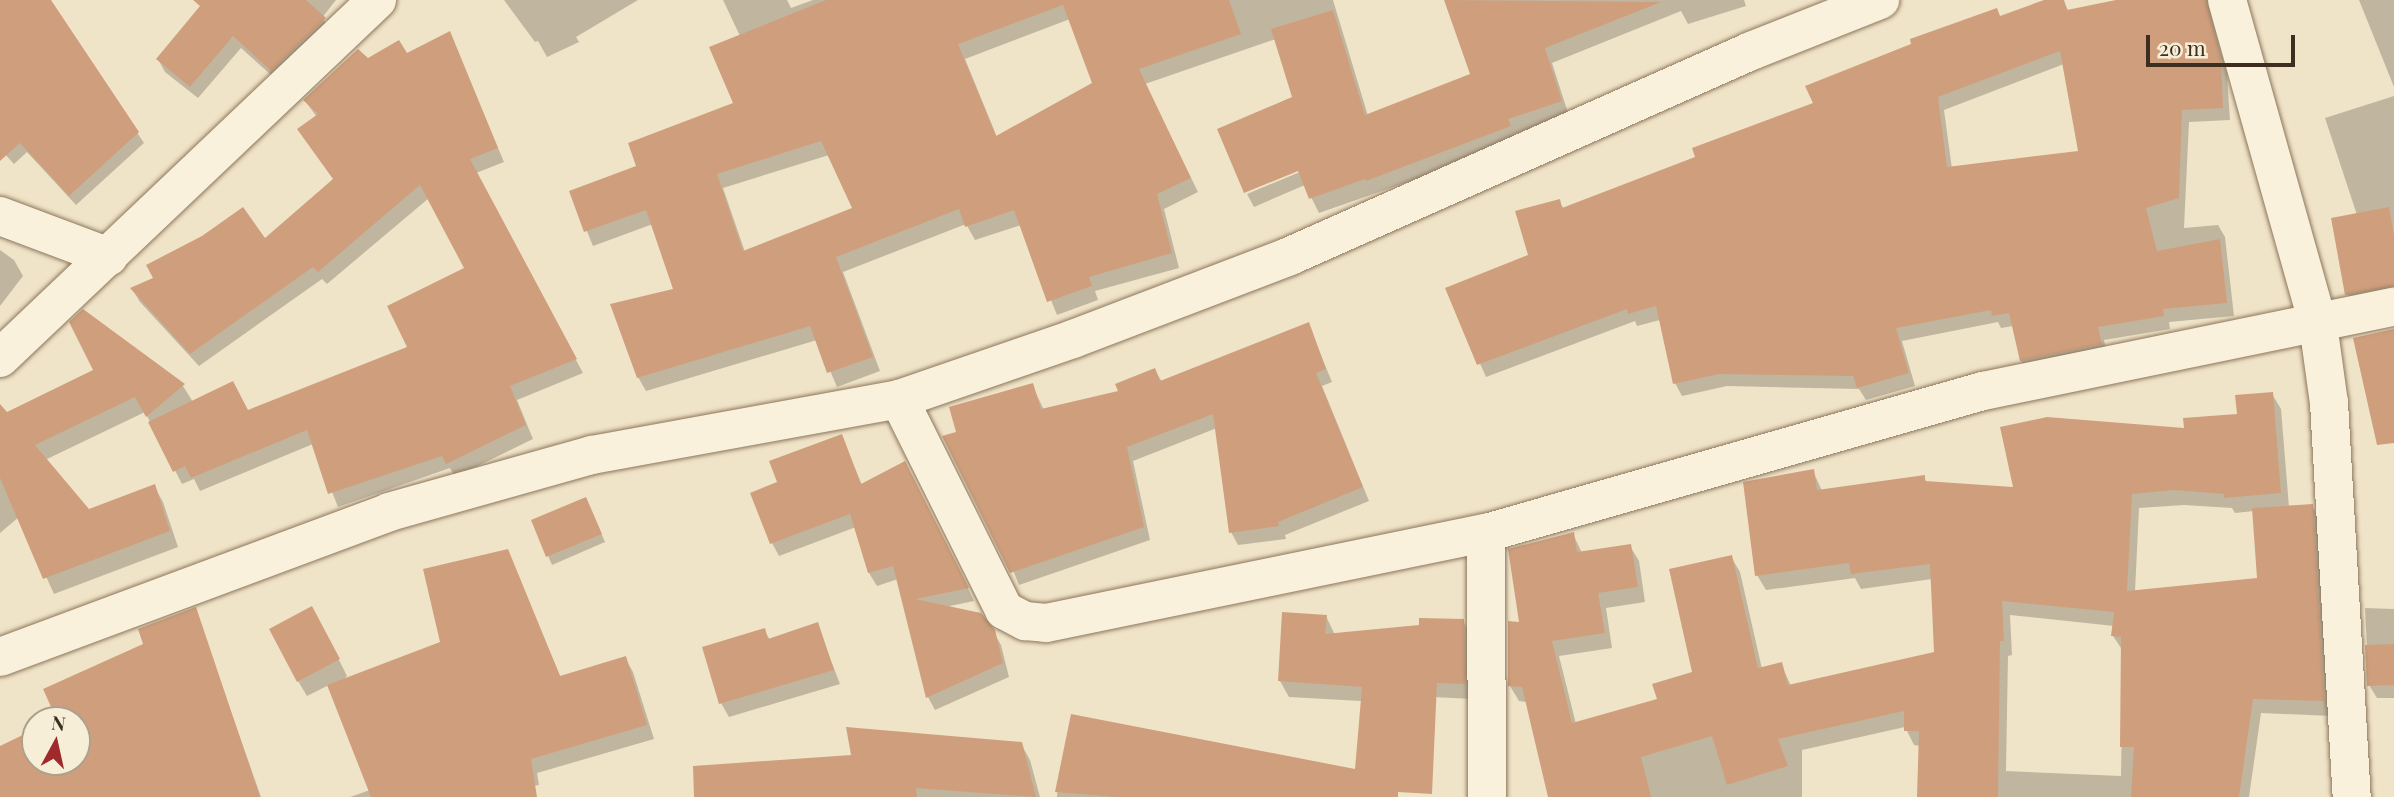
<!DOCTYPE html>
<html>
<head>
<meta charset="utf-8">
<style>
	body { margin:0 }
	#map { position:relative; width:2394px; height:797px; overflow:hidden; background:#f0e4c8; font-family:"Playfair Display",serif }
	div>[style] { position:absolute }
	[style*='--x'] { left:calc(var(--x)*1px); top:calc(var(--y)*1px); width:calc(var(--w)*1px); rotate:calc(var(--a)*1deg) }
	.shadow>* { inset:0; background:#0003 }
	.building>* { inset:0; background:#cf9f7d }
	.roads { filter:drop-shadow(0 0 2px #8d765c) drop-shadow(0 0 2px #8d765c) }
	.minor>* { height:38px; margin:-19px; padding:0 19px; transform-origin:19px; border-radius:19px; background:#faf1dc }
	span { translate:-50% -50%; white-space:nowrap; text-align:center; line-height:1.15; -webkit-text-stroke:6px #f7eed8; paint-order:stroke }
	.north { position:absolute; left:21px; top:706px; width:70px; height:70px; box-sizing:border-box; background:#f7eed8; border:2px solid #ada18e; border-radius:50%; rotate:8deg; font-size:19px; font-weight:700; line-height:28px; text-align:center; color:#3d2e20 }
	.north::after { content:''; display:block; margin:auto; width:24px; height:32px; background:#9e2a2b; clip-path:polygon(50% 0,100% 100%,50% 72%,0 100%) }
	.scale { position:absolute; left:2146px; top:35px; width:149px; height:32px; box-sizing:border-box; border:4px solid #3d2e20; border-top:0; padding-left:9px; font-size:21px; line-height:24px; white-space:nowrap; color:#3d2e20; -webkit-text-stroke:5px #f7eed8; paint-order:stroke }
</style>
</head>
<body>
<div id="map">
	<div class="shadow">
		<i style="clip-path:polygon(0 0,49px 0,144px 143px,76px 205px,27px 152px,14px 164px,0 149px)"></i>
		<i style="clip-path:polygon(200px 0,336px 0,322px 18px,332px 32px,279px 82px,241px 48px,198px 98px,165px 72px,158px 59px,204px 4px)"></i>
		<i style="clip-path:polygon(504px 0,638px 0,576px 37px,579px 42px,547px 57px,538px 41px,535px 42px)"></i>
		<i style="clip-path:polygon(evenodd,723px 0,787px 0,791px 8px,813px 0,1333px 0,1368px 116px,1472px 75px,1446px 0,1744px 0,1746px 6px,1688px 24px,1681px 11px,1552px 63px,1569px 116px,1515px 134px,1517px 140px,1435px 170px,1436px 172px,1319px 213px,1305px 185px,1254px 207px,1247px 194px,1307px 169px,1294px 98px,1276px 39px,1145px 84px,1198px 192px,1164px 209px,1179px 268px,1095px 291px,1098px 300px,1057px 315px,1021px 225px,975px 240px,966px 224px,843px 272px,880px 371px,837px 387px,817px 340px,646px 391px,638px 377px,676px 290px,653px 224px,593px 246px,571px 192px,639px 167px,735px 104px,740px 36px,723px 0,1070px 19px,1094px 84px,997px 137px,965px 59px,1070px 19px,723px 0,829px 155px,855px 209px,745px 252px,723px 188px,829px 155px)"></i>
		<i style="clip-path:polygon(evenodd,2050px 0,2063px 0,2069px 12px,2124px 0,2215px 0,2212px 19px,2227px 74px,2230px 120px,2189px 122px,2184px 228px,2218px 225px,2225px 237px,2234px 316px,2169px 322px,2170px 329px,2104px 340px,2108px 357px,2029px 373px,2021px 361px,2013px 326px,2001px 328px,1998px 322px,1902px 341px,1915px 386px,1866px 400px,1859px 389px,1727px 386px,1682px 396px,1675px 383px,1660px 320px,1637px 326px,1635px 321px,1486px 377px,1447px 289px,1530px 256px,1559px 201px,1564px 209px,1697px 158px,2000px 18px,2050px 0,2064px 64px,2080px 153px,1952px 169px,1944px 110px,2064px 64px)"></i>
		<i style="clip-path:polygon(2359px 0,2394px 0,2394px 87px)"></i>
		<i style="clip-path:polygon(450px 34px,504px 162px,476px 173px,583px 373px,517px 400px,533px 439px,455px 477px,450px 468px,338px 507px,313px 444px,200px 491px,194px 479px,182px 484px,145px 412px,45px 460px,88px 511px,154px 486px,163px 502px,178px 547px,54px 594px,19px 517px,0 533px,0 414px,6px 414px,95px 371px,83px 312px,183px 386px,193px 402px,248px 412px,410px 348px,466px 269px,429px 198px,327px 284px,322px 279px,199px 366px,140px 302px,132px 289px,265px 241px,334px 181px,317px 117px,305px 101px,368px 61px,407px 55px)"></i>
		<i style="clip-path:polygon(2394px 96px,2394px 301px,2354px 307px,2347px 294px,2357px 215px,2325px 118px)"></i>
		<i style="clip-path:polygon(0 250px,14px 260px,23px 276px,0 306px)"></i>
		<i style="clip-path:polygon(1308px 324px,1332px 382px,1322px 386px,1369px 501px,1285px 535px,1286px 539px,1238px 545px,1231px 532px,1217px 428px,1133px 461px,1150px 540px,1019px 585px,958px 433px,1032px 385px,1044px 410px,1120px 393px,1155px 370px,1162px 382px)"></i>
		<i style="clip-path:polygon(evenodd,2272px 394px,2281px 409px,2289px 507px,2312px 506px,2321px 521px,2332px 716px,2261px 713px,2249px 797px,1919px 797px,1921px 746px,1914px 745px,1905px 727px,1802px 750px,1802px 797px,1550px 797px,1527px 702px,1519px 701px,1510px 686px,1521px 623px,1573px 534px,1582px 553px,1630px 546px,1639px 561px,1645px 602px,1606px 608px,1612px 648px,1559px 656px,1576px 724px,1659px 700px,1694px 673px,1731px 557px,1740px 572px,1762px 669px,1781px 664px,1791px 686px,1936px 654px,1932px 579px,1861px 589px,1855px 578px,1766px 590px,1757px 575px,1813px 471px,1822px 491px,1924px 477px,1927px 483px,2015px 489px,2185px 430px,2239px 416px,2272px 394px,2184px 505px,2232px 508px,2235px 513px,2254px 511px,2259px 580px,2135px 592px,2139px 508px,2184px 505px,2272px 394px,2010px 615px,2114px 626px,2113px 636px,2123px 651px,2121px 776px,2006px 771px,2008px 656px,2012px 655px,2010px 615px)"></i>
		<i style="clip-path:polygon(841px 436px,862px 485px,912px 476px,974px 601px,945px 607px,993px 631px,1001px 645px,1009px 677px,935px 710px,928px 697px,898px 579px,877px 586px,869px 573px,856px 527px,779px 556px,772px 543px,779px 483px)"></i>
		<i style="clip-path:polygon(590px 507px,605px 542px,552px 565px,533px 521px)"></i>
		<i style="clip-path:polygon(507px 551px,561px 678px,625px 658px,633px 672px,654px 739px,537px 773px,539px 785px,467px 797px,350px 797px,370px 790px,329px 685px,307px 696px,298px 681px,321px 624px,347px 676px,342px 681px,443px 643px)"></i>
		<i style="clip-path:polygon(2365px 608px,2394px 609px,2394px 698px,2377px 698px,2369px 685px)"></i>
		<i style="clip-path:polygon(195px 609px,261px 797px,0 797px,0 748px,35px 731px,35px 762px,77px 762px,77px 720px,57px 720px,146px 645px)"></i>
		<i style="clip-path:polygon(1326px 616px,1335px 635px,1371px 648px,1361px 701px,1289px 697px,1280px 681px)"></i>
		<i style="clip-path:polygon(1463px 621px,1473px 637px,1473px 699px,1432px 697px,1423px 681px)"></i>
		<i style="clip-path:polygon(817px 624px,840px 684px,729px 717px,721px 703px,764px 630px,770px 640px)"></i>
		<i style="clip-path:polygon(1021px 744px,1030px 760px,1040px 797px,746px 797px)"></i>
		<i style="clip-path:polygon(1058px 784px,1342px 797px,1057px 797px)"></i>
	</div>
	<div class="building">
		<i style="clip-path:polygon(0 0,51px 0,139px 132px,69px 196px,20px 143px,0 161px)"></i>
		<i style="clip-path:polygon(193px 0,306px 0,326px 18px,271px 71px,233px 36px,190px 87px,156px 59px,200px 6px)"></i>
		<i style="clip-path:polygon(evenodd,826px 0,1229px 0,1241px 34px,1139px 69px,1191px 178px,1157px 194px,1172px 253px,1089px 277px,1092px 286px,1047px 302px,1014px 210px,965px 227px,959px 209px,836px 257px,873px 357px,827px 373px,810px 326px,637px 378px,610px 304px,673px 289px,646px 210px,584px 232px,569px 191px,636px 166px,628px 143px,733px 103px,709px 47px,826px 0,1063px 5px,1092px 83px,996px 136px,958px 44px,1063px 5px,826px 0,821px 141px,852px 208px,743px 251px,717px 174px,821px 141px)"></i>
		<i style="clip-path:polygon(1444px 0,1661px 2px,1545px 48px,1562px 101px,1508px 119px,1511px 126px,1366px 181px,1365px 179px,1309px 199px,1298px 171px,1244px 193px,1217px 129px,1292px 97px,1271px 29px,1333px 10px,1365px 115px,1470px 74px)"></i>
		<i style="clip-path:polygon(evenodd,2044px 0,2064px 0,2067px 10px,2116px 0,2206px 0,2221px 59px,2223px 108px,2182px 110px,2179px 198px,2146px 208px,2157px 251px,2220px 239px,2227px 303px,2163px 309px,2164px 316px,2098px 327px,2102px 344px,2020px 361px,2009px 313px,1992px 316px,1991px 310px,1896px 328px,1909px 373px,1857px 388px,1853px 376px,1719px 374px,1673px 384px,1656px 306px,1628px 314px,1627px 309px,1477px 365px,1445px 288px,1528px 255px,1515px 211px,1560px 199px,1562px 208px,1695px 157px,1692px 148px,1813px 103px,1805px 86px,1911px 44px,1910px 39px,1997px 8px,2000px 16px,2044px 0,2060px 51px,2078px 151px,1947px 167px,1938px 97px,2060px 51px)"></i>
		<i style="clip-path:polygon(450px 31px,498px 148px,470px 159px,577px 359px,510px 386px,526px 425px,446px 464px,442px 456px,328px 494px,307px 430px,191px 478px,185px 466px,173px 472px,148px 422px,233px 381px,248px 410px,407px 347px,387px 306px,464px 268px,420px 185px,318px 272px,313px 267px,190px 354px,130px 288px,153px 278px,146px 265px,202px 236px,243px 207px,265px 238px,333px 179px,297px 129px,318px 114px,303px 100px,358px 49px,368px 58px,399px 40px,407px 53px)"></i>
		<i style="clip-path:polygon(2389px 207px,2394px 236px,2394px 286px,2345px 295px,2331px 218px)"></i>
		<i style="clip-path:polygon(83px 309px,185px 384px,146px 417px,135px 397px,35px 445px,89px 509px,155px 484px,170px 531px,43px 579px,0 478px,0 404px,7px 412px,93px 370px,69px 322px)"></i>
		<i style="clip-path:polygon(1309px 322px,1326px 369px,1316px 373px,1363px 487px,1278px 522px,1279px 526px,1229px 533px,1213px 414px,1127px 447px,1144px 527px,1010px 573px,942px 436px,956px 432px,949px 407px,1033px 383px,1041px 409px,1118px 391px,1115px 384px,1155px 368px,1160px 381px)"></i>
		<i style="clip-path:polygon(2394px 329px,2394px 443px,2377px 445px,2353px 338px)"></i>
		<i style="clip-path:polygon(2273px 392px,2281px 493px,2224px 498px,2224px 494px,2174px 490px,2132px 494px,2127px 591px,2257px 578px,2252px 508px,2313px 504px,2324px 701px,2253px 699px,2239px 797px,2131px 797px,2134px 747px,2120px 747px,2121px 637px,2111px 636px,2114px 612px,2002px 601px,2004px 641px,2000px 641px,1998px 797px,1917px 797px,1919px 731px,1904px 731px,1904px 711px,1778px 739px,1788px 766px,1727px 785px,1712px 736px,1641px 757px,1651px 797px,1548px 797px,1522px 687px,1508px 686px,1508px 621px,1519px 622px,1508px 549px,1574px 532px,1577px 552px,1631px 544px,1638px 587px,1598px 593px,1605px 633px,1552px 641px,1572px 723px,1657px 699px,1652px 684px,1692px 672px,1669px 569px,1732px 555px,1758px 668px,1782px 662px,1788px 685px,1934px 652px,1930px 564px,1851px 574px,1849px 563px,1755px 576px,1743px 482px,1814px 469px,1817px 490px,1925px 475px,1925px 481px,2013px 487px,2000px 427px,2047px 417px,2184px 428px,2183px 418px,2237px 414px,2235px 395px)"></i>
		<i style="clip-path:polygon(842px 434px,861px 484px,905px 461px,969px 588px,915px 599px,981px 613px,995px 630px,1003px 663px,926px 698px,893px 566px,868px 573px,850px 514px,770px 544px,750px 493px,777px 482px,769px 461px)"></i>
		<i style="clip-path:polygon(586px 497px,602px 534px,546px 557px,531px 520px)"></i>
		<i style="clip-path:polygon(508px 549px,560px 676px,626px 656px,647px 725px,531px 759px,537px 797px,371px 797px,327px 685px,440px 642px,423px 569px)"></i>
		<i style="clip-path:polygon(312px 606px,340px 659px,297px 682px,269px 629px)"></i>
		<i style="clip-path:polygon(196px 607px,260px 797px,0 797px,0 746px,35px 729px,35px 762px,77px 762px,77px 720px,53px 720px,56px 718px,43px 689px,143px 644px,138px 629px)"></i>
		<i style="clip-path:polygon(1282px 612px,1327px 615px,1325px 634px,1419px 625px,1419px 618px,1464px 619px,1465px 684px,1437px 683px,1432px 794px,1398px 792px,1398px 797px,1116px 797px,1055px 792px,1071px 714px,1355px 769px,1362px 687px,1278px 681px)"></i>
		<i style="clip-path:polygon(818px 622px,834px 670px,719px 704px,702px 647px,765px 628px,768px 639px)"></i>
		<i style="clip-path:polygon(2394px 644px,2394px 685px,2367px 686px,2365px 645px)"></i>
		<i style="clip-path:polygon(846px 727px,1022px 742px,1036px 797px,916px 788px,917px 797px,694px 797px,693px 766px,851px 755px)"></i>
	</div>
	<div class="roads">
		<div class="minor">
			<i style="--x:2227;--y:0;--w:337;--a:74.3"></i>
			<i style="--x:2318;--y:324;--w:80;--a:82.1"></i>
			<i style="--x:2329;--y:403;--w:395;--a:86.7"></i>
			<i style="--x:0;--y:216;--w:116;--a:20.6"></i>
			<i style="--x:0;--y:358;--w:520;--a:-43.52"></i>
			<i style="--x:899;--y:399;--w:236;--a:63.5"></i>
			<i style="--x:1004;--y:610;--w:24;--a:28"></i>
			<i style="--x:1025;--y:621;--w:21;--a:5"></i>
			<i style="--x:1046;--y:623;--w:449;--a:-11.6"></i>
			<i style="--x:1486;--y:533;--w:517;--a:-15.95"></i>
			<i style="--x:1983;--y:391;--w:419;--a:-11.6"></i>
			<i style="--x:1486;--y:533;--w:264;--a:89.8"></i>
			<i style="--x:0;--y:657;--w:415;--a:-20.4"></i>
			<i style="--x:389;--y:512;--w:211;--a:-15.7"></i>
			<i style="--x:592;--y:455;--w:312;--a:-10.3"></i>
			<i style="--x:899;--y:399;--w:184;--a:-19"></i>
			<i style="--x:1073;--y:339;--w:232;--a:-20.9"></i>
			<i style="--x:1290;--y:256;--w:505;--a:-23.97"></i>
			<i style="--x:1751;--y:51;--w:139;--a:-21.6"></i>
		</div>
	</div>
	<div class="north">N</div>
	<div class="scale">20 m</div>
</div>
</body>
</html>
